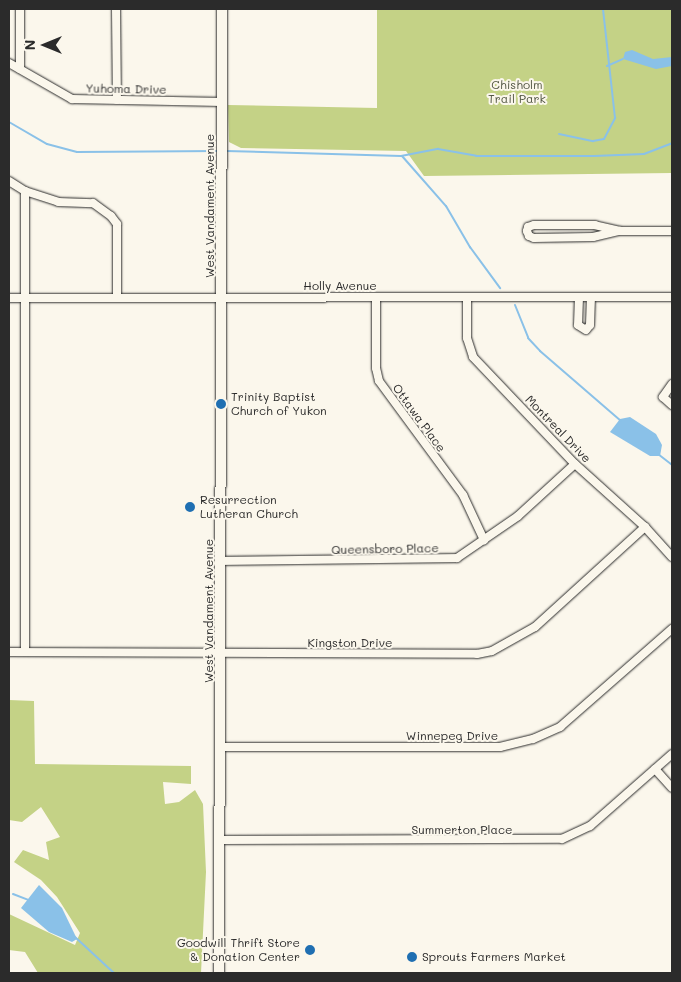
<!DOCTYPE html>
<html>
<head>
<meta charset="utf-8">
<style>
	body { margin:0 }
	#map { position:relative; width:681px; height:982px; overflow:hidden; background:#fbf7ec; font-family:Mali,sans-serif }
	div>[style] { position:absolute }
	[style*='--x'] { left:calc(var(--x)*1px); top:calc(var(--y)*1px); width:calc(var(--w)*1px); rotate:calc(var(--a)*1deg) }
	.green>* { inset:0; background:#c4d286 }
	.water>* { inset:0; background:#8ac1e8 }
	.stream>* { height:2px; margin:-1px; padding:0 1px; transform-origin:1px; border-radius:1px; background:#8ac1e8 }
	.roads { filter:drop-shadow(0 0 1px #2b2b2b) drop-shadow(0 0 1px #2b2b2b) }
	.minor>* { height:8px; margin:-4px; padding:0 4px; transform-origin:4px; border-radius:4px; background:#fbf7ec }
	.tertiary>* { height:10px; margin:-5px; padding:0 5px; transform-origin:5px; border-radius:5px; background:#fbf7ec }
	.dots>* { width:14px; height:14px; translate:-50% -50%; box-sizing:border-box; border:2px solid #fbf7ec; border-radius:50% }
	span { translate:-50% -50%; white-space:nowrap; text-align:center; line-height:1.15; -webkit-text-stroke:4px #fbf7ec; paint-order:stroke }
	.park-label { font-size:12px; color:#515542 }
	.street-label { font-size:12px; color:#2b2b2b }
	.poi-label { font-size:12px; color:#2b2b2b }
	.left { translate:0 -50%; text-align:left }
	.right { translate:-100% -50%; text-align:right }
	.frame { position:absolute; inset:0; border:10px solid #2b2b2b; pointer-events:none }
	.north { position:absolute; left:20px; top:20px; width:50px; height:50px; -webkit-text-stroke:4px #fbf7ec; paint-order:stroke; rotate:270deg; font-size:14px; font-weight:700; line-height:20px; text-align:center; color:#2b2b2b }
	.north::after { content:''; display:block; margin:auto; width:18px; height:22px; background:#2b2b2b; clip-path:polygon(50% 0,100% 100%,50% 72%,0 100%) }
</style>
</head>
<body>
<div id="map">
	<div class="green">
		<i style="clip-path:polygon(377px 9px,672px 9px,672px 173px,424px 176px,406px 151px,241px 148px,229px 142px,228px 105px,377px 108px)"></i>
		<i style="clip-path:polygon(9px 700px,34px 701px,35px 764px,191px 766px,191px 784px,163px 782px,165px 804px,179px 802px,195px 790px,203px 804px,206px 872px,201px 973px,38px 973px,25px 952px,9px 950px,9px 914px,75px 945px,80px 933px,57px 897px,41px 880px,14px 862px,23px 850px,49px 860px,46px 842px,60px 837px,41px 807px,22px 822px,9px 820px)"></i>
	</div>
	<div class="water">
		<i style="clip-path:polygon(632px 50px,653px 59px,672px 57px,672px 66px,656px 69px,623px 59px,625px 52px)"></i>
		<i style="clip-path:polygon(630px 417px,656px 434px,662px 445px,660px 456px,650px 456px,610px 432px,620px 419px)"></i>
		<i style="clip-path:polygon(39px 885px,62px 908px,77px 939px,72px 942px,49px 932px,21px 908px)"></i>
	</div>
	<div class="stream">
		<i style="--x:607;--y:66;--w:17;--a:-24"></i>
		<i style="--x:9;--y:122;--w:44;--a:30.1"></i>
		<i style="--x:47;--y:144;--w:31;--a:15"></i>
		<i style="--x:77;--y:152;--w:142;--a:-0.4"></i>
		<i style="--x:559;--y:134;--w:35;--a:12"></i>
		<i style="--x:593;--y:141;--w:11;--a:-10"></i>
		<i style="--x:604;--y:139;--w:24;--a:-62"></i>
		<i style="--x:615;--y:118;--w:110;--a:-96.3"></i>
		<i style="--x:226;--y:151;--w:175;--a:1.6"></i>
		<i style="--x:401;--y:156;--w:38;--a:-11"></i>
		<i style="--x:438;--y:149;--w:39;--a:10"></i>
		<i style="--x:476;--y:156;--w:118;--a:0"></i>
		<i style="--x:594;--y:156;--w:50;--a:-2.3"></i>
		<i style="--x:644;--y:154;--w:30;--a:-21"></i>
		<i style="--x:402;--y:156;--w:67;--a:48.7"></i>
		<i style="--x:446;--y:206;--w:48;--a:59.7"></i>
		<i style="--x:470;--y:247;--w:51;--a:53.8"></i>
		<i style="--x:515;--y:305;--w:35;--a:68"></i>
		<i style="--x:528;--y:338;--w:18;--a:47"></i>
		<i style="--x:540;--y:351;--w:107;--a:40.8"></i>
		<i style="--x:658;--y:454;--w:18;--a:38"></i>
		<i style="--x:13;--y:894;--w:17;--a:21"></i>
		<i style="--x:75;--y:937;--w:53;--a:42.7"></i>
	</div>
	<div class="roads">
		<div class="minor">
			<i style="--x:116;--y:9;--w:91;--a:89.4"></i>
			<i style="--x:9;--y:63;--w:73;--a:29.7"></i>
			<i style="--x:72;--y:99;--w:150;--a:1.1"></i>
			<i style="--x:20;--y:69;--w:60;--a:-90"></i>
			<i style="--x:9;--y:181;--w:19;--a:32"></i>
			<i style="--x:25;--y:191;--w:35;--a:18"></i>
			<i style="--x:58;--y:202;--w:35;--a:2"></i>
			<i style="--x:93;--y:203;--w:22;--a:36"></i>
			<i style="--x:111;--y:216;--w:10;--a:53"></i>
			<i style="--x:117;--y:224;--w:74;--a:90"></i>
			<i style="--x:620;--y:231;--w:26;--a:-167"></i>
			<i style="--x:595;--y:225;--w:61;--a:180"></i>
			<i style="--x:534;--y:225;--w:6;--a:162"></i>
			<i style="--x:528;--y:227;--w:4;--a:104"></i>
			<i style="--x:527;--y:231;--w:5;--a:68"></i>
			<i style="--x:529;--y:236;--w:5;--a:22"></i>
			<i style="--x:534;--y:238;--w:59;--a:-1"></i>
			<i style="--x:593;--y:237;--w:28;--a:-13"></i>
			<i style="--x:620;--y:231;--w:52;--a:0"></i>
			<i style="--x:467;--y:297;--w:41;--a:90"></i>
			<i style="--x:467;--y:338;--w:20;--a:72"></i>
			<i style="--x:473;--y:357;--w:148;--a:46.4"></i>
			<i style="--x:575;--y:464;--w:94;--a:42"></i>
			<i style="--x:645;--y:527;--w:40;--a:48"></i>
			<i style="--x:579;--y:297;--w:28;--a:92"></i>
			<i style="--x:578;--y:325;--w:9;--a:32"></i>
			<i style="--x:586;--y:330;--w:6;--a:-51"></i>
			<i style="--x:590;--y:325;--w:28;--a:-88"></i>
			<i style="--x:9;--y:298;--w:663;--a:-0.09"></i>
			<i style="--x:376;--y:298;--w:70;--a:90"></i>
			<i style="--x:376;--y:368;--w:13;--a:77"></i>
			<i style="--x:379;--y:381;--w:142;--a:53.6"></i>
			<i style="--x:463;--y:495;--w:50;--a:65"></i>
			<i style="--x:672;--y:384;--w:16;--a:125"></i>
			<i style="--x:663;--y:397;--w:12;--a:42"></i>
			<i style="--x:221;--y:561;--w:236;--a:-0.7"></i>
			<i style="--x:457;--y:558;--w:74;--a:-34.5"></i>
			<i style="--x:518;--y:516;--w:77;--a:-42.4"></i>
			<i style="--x:9;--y:652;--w:468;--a:0.2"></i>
			<i style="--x:477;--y:654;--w:15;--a:-11"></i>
			<i style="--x:492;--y:651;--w:49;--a:-29.2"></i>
			<i style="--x:535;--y:627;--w:149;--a:-42.3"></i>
			<i style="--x:25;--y:652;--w:461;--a:-90"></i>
			<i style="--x:221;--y:747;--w:279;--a:0"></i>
			<i style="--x:500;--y:747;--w:34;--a:-14"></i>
			<i style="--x:533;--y:739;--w:30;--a:-24"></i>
			<i style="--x:560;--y:727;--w:149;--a:-41.2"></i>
			<i style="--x:655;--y:769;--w:25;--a:48"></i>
			<i style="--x:220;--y:840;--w:342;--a:-0.2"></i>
			<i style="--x:562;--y:839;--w:31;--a:-25"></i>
			<i style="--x:590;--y:826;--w:109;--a:-41.3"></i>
		</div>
		<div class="tertiary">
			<i style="--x:219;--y:973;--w:964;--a:-89.82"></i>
		</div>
	</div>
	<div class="dots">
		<i style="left:221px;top:404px;background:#1f6fb2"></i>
		<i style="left:190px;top:507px;background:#1f6fb2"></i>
		<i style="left:310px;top:950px;background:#1f6fb2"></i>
		<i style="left:412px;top:957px;background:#1f6fb2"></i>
	</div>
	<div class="park-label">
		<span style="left:517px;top:92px">Chisholm<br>Trail Park</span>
	</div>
	<div class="street-label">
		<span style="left:126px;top:89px;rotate:1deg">Yuhoma Drive</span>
		<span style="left:210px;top:206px;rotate:-90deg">West Vandament Avenue</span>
		<span style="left:340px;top:286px">Holly Avenue</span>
		<span style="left:419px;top:418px;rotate:54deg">Ottawa Place</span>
		<span style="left:558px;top:429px;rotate:46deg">Montreal Drive</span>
		<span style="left:385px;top:549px;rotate:-1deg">Queensboro Place</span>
		<span style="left:209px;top:611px;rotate:-90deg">West Vandament Avenue</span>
		<span style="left:350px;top:643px">Kingston Drive</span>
		<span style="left:452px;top:736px">Winnepeg Drive</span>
		<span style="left:462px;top:830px">Summerton Place</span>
	</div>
	<div class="poi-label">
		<span class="left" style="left:231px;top:404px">Trinity Baptist<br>Church of Yukon</span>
		<span class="left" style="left:200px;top:507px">Resurrection<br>Lutheran Church</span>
		<span class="right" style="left:300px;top:950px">Goodwill Thrift Store<br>&amp; Donation Center</span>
		<span class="left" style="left:422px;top:957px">Sprouts Farmers Market</span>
	</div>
	<div class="frame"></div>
	<div class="north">N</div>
</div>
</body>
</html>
